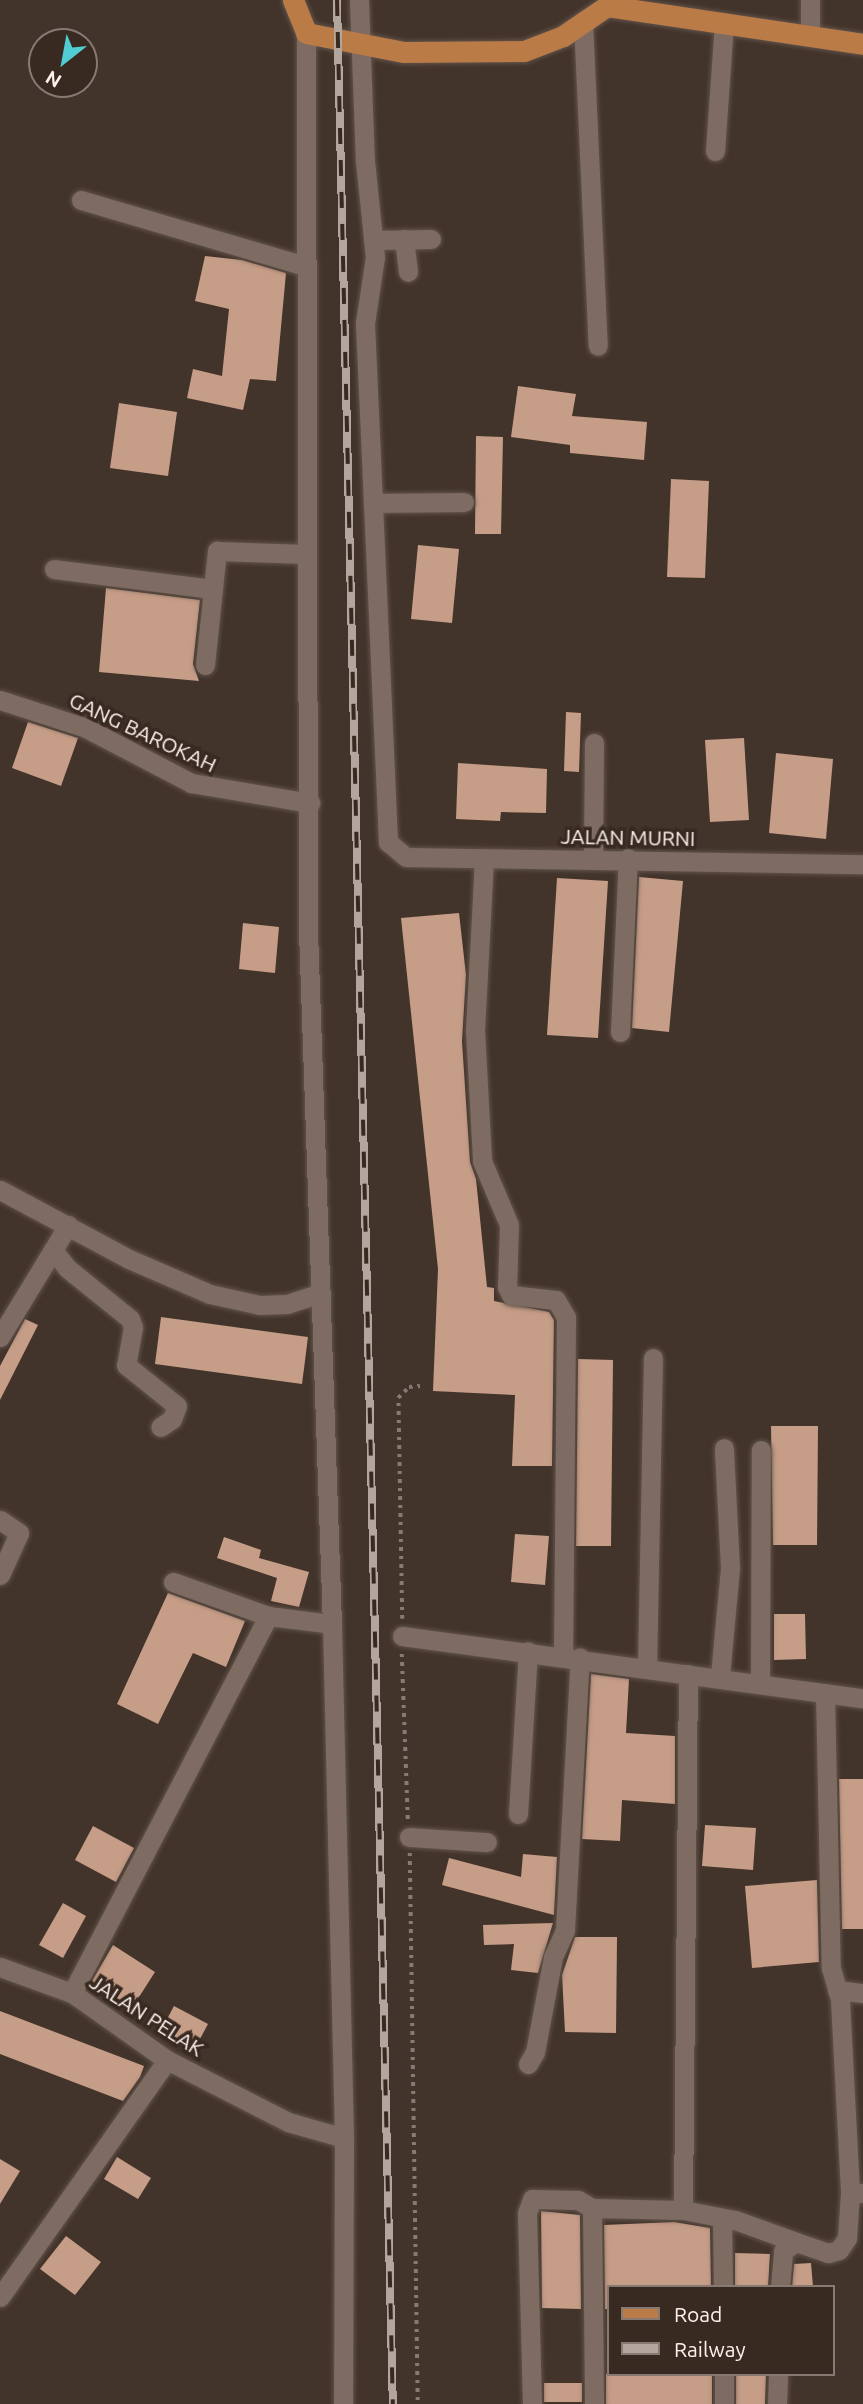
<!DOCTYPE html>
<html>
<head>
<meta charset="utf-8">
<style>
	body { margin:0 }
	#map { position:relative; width:863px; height:2404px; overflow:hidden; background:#43342b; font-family:Ubuntu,sans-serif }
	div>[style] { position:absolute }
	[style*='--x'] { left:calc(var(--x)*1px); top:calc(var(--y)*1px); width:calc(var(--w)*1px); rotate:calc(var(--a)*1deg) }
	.building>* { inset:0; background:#c69d87 }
	.path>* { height:3.5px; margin-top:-1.75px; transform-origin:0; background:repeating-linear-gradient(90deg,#877a72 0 3.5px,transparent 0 8.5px) }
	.roads { filter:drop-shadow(0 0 2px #61534b) drop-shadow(0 0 2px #61534b) }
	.minor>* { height:19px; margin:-9.5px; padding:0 9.5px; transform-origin:9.5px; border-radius:9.5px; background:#7e6c62 }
	.major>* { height:21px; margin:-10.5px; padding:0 10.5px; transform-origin:10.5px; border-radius:10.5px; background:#ba7b46 }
	.rail>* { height:8px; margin-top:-4px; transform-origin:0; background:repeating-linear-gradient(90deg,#392a21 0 16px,#b2a69f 0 32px); box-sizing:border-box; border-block:2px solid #b2a69f }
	span { translate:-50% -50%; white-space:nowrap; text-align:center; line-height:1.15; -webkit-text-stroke:7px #392a21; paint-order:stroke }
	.street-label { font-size:21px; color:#fcf2ec }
	.legend { position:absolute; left:607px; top:2285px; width:228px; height:91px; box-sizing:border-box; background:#392a21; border:2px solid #877a72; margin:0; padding:9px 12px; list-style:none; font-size:21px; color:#fcf2ec }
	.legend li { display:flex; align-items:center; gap:14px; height:35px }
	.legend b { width:35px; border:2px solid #877a72 }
	.north { position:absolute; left:28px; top:28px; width:70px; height:70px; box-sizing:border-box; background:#392a21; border:2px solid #877a72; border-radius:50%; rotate:211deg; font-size:19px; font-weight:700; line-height:28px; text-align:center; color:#fcf2ec }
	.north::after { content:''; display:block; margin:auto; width:24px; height:32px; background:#51ccd3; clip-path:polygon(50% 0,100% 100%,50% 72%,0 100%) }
</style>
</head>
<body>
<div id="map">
	<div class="building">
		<i style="clip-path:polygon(205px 256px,242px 260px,286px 273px,276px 381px,250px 379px,243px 410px,187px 398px,193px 369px,222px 376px,229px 309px,195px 301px)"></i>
		<i style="clip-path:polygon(518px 386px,576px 394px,572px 416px,647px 422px,644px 460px,570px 453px,570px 445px,511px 437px)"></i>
		<i style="clip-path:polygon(119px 403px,177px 412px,168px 476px,110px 468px)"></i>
		<i style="clip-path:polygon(476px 436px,503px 437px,501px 534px,475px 534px)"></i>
		<i style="clip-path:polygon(671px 479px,709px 481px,705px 578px,667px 577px)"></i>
		<i style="clip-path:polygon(418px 545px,459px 549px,452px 623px,411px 619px)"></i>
		<i style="clip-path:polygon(106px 588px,200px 600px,193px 664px,199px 681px,99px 672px)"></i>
		<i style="clip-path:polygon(566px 712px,581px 713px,579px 772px,564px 771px)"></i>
		<i style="clip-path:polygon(28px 722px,78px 738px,61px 786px,12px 768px)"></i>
		<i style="clip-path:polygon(744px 738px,749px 820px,710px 822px,705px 740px)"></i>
		<i style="clip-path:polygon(776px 753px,833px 759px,826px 839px,769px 833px)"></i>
		<i style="clip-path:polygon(458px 763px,547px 769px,546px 813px,501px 812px,500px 821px,456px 819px)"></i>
		<i style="clip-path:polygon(639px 877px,683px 881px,669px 1032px,632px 1028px)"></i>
		<i style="clip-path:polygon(557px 878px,608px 881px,598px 1038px,547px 1035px)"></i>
		<i style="clip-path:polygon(459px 913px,466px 975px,462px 1041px,470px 1162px,476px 1179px,487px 1287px,494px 1288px,494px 1301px,549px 1312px,554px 1320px,552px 1466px,512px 1466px,515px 1395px,433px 1391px,438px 1269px,401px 918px)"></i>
		<i style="clip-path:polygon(243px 923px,279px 927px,275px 973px,239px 969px)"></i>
		<i style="clip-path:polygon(161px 1317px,308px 1337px,302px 1384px,155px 1364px)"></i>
		<i style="clip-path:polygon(25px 1319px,38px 1325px,0 1400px,0 1366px)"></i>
		<i style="clip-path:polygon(578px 1359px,613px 1360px,611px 1546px,576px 1546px)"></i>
		<i style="clip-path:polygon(771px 1426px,818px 1426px,817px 1545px,773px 1545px)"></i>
		<i style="clip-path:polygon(515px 1534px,549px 1536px,545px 1585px,511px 1582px)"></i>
		<i style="clip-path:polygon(224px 1537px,261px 1550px,259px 1558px,309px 1572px,299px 1607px,271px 1601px,277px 1578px,217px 1558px)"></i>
		<i style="clip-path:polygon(168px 1593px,245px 1621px,226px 1667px,193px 1653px,158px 1724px,117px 1704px)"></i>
		<i style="clip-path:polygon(774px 1614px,805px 1614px,806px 1659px,774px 1660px)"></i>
		<i style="clip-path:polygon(591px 1674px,629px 1679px,626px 1733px,675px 1736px,675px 1804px,622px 1800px,620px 1841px,582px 1839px)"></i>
		<i style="clip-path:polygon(839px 1779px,863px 1779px,863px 1929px,842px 1929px)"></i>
		<i style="clip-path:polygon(705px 1825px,756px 1828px,753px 1870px,702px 1866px)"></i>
		<i style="clip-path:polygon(93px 1826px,134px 1848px,116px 1882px,75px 1860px)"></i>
		<i style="clip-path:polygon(523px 1854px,557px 1857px,554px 1915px,442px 1885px,449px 1858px,521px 1877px)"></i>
		<i style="clip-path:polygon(817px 1880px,819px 1962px,752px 1968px,745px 1886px)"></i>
		<i style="clip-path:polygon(63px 1903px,86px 1916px,63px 1958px,39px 1945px)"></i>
		<i style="clip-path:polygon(553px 1923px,538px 1973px,511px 1970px,514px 1944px,484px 1945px,483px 1925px)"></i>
		<i style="clip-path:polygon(575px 1937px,617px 1937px,616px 2033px,565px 2032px,562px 1975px)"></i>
		<i style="clip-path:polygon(113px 1945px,155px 1972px,132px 2008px,92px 1981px)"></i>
		<i style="clip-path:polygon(174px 2006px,208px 2024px,193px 2052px,159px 2034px)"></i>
		<i style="clip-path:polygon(0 2011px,144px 2066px,140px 2077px,123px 2101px,0 2054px)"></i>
		<i style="clip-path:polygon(117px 2157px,151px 2178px,138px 2199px,104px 2179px)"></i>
		<i style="clip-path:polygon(0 2159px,20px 2171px,0 2204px)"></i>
		<i style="clip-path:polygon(541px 2211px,580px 2215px,581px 2309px,542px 2308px)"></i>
		<i style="clip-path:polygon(674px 2222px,710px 2228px,711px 2287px,609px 2287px,609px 2309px,605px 2309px,604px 2225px)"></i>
		<i style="clip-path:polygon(66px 2236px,101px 2262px,75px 2295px,40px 2269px)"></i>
		<i style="clip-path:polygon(735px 2253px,770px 2254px,768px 2287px,735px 2287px)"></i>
		<i style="clip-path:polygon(811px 2263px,813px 2287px,792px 2287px,794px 2264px)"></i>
		<i style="clip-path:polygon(606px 2374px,712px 2374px,712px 2404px,606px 2404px)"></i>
		<i style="clip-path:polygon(736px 2374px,766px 2374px,765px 2404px,736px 2404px)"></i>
		<i style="clip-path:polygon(544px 2383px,582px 2383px,582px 2402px,544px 2402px)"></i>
	</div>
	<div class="path">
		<i style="--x:402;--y:1619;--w:221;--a:-91"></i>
		<i style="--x:398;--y:1398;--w:16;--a:-45"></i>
		<i style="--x:409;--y:1387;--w:11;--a:-5"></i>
		<i style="--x:402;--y:1654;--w:167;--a:87.9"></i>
		<i style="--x:410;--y:1853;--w:551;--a:89.17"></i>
	</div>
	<div class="roads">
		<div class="minor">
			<i style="--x:359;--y:0;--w:161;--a:87.9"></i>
			<i style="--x:365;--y:161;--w:97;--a:84.1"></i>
			<i style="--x:375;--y:257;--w:67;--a:98.6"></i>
			<i style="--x:365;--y:323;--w:520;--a:87.46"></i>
			<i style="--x:388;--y:842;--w:23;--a:40"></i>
			<i style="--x:406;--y:857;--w:457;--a:0.9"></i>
			<i style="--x:583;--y:21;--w:325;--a:87.4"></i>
			<i style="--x:306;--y:33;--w:898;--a:89.87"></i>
			<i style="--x:308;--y:931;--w:693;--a:88.02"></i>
			<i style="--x:332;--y:1624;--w:514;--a:88.66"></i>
			<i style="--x:344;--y:2138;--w:266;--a:90.2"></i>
			<i style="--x:810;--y:36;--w:36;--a:-90"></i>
			<i style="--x:715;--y:151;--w:129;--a:-86"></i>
			<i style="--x:81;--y:200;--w:234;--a:16.4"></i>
			<i style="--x:404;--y:239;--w:33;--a:83"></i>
			<i style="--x:373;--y:240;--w:58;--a:-1"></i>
			<i style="--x:373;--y:503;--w:91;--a:-0.6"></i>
			<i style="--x:54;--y:569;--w:160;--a:7.2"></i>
			<i style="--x:205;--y:665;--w:115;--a:-84"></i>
			<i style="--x:217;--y:551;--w:89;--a:1.9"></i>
			<i style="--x:0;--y:700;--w:90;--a:18"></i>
			<i style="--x:86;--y:728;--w:119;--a:27.6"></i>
			<i style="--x:191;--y:783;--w:121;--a:9.5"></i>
			<i style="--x:593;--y:858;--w:115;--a:-89.5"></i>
			<i style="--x:484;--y:859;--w:171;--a:93"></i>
			<i style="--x:475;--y:1030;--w:131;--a:86.9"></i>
			<i style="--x:482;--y:1161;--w:69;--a:67.1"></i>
			<i style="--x:509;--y:1225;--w:62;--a:91.8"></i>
			<i style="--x:507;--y:1287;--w:9;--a:63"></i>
			<i style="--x:511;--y:1295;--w:45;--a:6.3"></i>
			<i style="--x:556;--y:1300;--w:20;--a:60"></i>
			<i style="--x:566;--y:1317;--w:338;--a:90.5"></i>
			<i style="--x:620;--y:1032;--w:174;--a:-87.4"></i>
			<i style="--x:0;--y:1190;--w:146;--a:28.1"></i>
			<i style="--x:129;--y:1259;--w:88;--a:23.4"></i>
			<i style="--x:210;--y:1294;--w:51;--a:12.4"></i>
			<i style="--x:260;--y:1305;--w:27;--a:-2"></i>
			<i style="--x:287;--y:1304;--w:36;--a:-18"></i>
			<i style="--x:68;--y:1225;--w:29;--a:121"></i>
			<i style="--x:53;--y:1250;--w:23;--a:52"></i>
			<i style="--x:67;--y:1268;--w:81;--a:39"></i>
			<i style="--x:130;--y:1319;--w:9;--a:69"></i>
			<i style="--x:133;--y:1327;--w:39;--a:100"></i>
			<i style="--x:126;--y:1365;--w:65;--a:38.8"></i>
			<i style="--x:177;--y:1406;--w:14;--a:111"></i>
			<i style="--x:172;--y:1419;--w:14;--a:146"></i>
			<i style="--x:0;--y:1337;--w:102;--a:-58.7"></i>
			<i style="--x:0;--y:1520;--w:23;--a:34"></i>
			<i style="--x:19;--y:1533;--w:46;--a:114.3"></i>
			<i style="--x:173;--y:1582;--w:101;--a:19.7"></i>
			<i style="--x:268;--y:1616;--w:64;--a:7.1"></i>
			<i style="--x:402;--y:1636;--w:465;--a:7.7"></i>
			<i style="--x:647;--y:1669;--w:311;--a:-88.9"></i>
			<i style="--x:720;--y:1676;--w:108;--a:-84.7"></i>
			<i style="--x:730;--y:1568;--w:120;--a:-92.9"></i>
			<i style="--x:760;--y:1683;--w:233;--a:-89.8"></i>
			<i style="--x:825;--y:1693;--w:275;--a:88.8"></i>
			<i style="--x:831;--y:1968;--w:33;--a:74"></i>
			<i style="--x:840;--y:2000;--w:193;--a:87"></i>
			<i style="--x:518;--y:1814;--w:163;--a:-86.5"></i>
			<i style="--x:409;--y:1837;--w:78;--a:3.7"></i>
			<i style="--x:0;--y:1967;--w:77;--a:19.9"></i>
			<i style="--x:72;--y:1993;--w:116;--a:35.2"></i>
			<i style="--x:167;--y:2060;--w:136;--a:27.1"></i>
			<i style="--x:288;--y:2122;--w:58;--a:15.9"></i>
			<i style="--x:837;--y:1990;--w:26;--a:7"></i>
			<i style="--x:72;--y:1993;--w:425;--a:-62.5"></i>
			<i style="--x:528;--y:2064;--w:14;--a:-60"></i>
			<i style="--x:535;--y:2052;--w:97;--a:-79.3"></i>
			<i style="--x:553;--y:1957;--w:30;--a:-66"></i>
			<i style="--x:565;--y:1930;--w:273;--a:-86.9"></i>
			<i style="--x:592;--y:2208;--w:196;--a:89.4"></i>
			<i style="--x:683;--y:2210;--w:536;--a:-89.47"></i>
			<i style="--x:722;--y:2218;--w:69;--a:89.2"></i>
			<i style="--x:780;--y:2287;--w:36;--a:-85"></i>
			<i style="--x:783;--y:2251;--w:16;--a:-35"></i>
			<i style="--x:796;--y:2242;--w:34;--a:19"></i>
			<i style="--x:828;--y:2253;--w:11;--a:-15"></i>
			<i style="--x:839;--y:2250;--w:14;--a:-56"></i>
			<i style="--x:847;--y:2238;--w:45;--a:-86.2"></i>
			<i style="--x:850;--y:2193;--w:11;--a:0"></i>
			<i style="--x:0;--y:2297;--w:290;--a:-54.8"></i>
			<i style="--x:724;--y:2374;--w:30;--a:90"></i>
			<i style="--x:532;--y:2404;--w:191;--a:-91.5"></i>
			<i style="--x:527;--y:2213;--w:15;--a:-70"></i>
			<i style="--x:532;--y:2199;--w:46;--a:1.2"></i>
			<i style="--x:578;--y:2200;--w:16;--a:30"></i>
			<i style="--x:592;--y:2208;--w:91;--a:1.3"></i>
			<i style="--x:683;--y:2210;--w:53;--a:10.9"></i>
			<i style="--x:735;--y:2220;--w:65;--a:19.8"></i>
			<i style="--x:777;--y:2404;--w:30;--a:-88"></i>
		</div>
		<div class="major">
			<i style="--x:293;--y:0;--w:35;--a:68"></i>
			<i style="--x:306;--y:33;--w:100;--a:11"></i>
			<i style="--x:404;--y:52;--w:120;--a:-0.5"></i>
			<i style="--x:524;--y:51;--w:42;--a:-21"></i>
			<i style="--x:563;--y:36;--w:53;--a:-34.3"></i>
			<i style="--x:607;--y:6;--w:259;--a:8.4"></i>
		</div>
	</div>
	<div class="rail">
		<i style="--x:337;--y:0;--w:2405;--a:88.67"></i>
	</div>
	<div class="street-label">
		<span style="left:143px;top:732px;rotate:25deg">GANG BAROKAH</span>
		<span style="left:628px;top:837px;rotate:1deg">JALAN MURNI</span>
		<span style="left:147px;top:2015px;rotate:33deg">JALAN PELAK</span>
	</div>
	<ul class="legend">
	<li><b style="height:9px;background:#ba7b46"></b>Road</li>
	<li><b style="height:9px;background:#b2a69f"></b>Railway</li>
	</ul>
	<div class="north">N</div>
</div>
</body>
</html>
